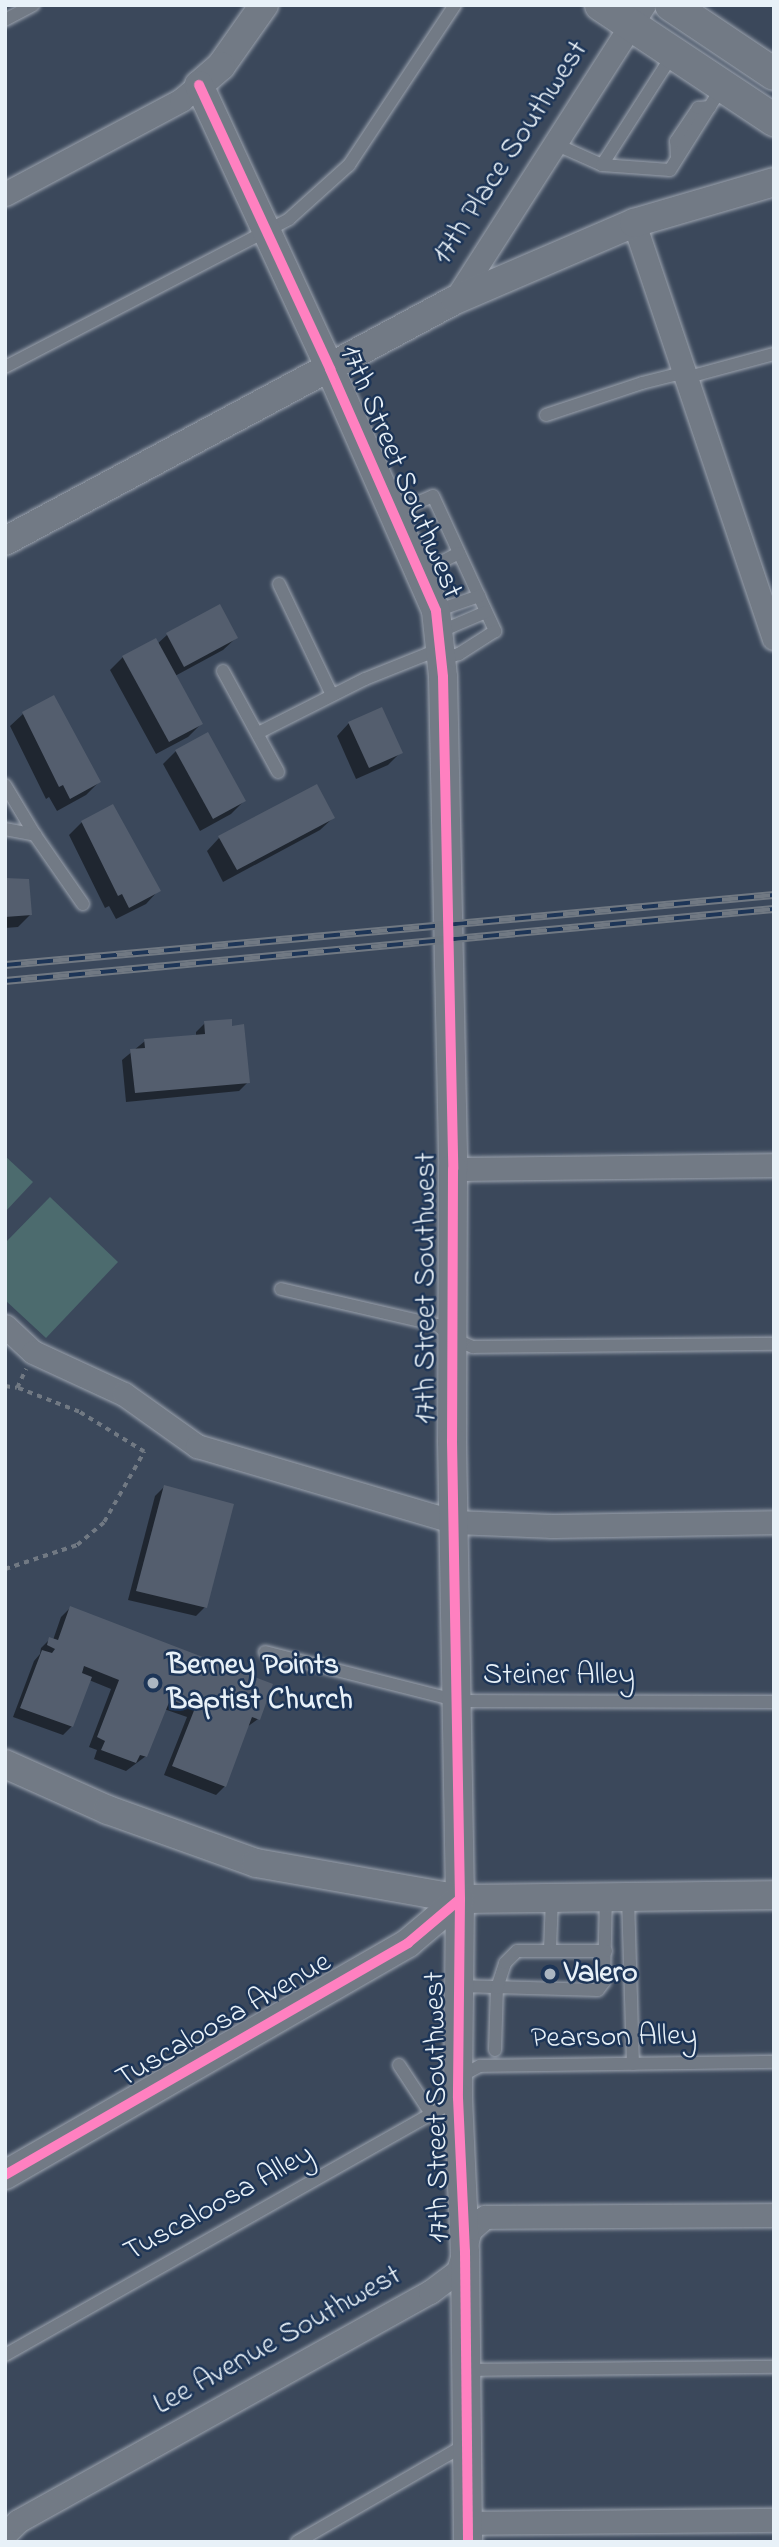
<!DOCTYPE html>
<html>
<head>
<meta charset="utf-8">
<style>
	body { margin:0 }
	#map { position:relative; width:779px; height:2547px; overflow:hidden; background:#3b485b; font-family:"Indie Flower",sans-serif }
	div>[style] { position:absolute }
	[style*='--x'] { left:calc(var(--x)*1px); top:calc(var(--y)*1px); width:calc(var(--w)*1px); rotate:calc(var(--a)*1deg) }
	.green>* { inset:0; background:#4c6b6e }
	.shadow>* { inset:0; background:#0007 }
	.building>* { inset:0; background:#545e6e }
	.path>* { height:3.5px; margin-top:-1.75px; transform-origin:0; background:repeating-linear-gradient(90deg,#717983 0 5px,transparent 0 10px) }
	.roads { filter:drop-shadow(0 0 2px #9da4af) drop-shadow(0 0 2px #9da4af) }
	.service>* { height:12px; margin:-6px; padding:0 6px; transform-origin:6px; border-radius:6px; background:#727a85 }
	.minor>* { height:23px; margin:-11.5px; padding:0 11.5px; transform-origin:11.5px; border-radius:11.5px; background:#727a85 }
	.tertiary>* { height:28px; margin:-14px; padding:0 14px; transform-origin:14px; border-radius:14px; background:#727a85 }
	.secondary>* { height:32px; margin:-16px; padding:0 16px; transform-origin:16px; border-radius:16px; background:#727a85 }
	.rail>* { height:8px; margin-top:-4px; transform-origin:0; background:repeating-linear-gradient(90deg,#1d3557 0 16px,#717983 0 32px); box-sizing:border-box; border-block:2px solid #717983 }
	.cycleway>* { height:10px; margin:-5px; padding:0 5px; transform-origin:5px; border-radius:5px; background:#ff80c0 }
	.dots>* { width:19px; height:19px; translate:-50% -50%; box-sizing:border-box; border:4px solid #1d3557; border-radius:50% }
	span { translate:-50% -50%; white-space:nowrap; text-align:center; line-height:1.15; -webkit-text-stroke:5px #1d3557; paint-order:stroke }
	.street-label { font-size:30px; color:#e8f1f8 }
	.poi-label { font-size:30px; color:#e8f1f8; font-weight:700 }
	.left { translate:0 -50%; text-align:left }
	.frame { position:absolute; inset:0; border:7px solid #e8f1f8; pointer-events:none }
</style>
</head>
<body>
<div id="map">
	<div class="green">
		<i style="clip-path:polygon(5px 1156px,33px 1182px,5px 1212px)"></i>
		<i style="clip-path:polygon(50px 1197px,118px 1262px,46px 1338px,5px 1300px,5px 1243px)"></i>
	</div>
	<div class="shadow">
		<i style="clip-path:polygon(219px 607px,236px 638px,223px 650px,175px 676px,201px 724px,188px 737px,156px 754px,110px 670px,123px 657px,157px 644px,167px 635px)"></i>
		<i style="clip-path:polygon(23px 714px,99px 782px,86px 795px,57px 811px,49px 797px,46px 799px,10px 726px)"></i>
		<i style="clip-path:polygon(349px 723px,401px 752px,388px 765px,356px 779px,337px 736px)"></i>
		<i style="clip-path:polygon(176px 751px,244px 801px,231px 814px,200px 831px,163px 764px)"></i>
		<i style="clip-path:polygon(333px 818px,320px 830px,223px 882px,207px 851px,219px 838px)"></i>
		<i style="clip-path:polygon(82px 822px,158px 891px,146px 904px,116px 919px,109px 906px,105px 908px,69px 835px)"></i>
		<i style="clip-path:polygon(5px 880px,31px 914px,18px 927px,5px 928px)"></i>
		<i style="clip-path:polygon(205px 1023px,248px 1082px,239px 1091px,126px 1102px,122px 1060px,145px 1041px,196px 1036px,196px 1032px)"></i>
		<i style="clip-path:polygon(164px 1487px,205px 1607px,196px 1616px,128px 1600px,155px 1496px)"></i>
		<i style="clip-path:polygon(70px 1608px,258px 1719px,247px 1727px,225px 1786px,216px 1795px,164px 1775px,187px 1717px,164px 1709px,146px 1756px,126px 1771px,94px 1759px,97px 1750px,89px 1747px,111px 1689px,89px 1680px,72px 1726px,63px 1735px,13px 1717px,34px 1661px,40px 1654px,41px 1648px,50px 1639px,53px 1640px,61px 1617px)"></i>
	</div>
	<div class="building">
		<i style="clip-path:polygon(220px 604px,238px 638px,184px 667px,166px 633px)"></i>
		<i style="clip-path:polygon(156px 638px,203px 724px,169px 742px,122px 656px)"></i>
		<i style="clip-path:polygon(54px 695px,101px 782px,70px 799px,63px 785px,59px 787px,22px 712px)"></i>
		<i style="clip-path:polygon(382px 707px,403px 753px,369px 768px,348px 722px)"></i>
		<i style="clip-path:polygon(208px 732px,246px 801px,213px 819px,175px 750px)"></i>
		<i style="clip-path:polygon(317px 784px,335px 818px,237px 870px,218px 836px)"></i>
		<i style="clip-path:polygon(113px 804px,161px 891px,129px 908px,122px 894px,118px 896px,81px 821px)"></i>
		<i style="clip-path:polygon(5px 878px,29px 879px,32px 915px,5px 917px)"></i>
		<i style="clip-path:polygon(232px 1019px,232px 1026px,244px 1024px,250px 1083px,135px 1093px,130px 1049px,145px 1048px,144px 1039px,205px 1034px,204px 1021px)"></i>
		<i style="clip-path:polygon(164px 1485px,234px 1504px,207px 1608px,136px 1591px)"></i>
		<i style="clip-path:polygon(70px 1606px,273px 1684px,260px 1720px,252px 1717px,226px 1787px,172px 1766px,195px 1708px,170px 1700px,147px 1757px,140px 1755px,136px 1763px,101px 1750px,105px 1741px,97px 1737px,119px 1680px,84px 1666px,82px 1673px,92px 1677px,73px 1727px,20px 1708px,42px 1650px,52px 1653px,55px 1649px,47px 1645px,49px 1637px,58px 1640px)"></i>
	</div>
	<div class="path">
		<i style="--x:5;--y:1386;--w:12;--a:9"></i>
		<i style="--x:17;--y:1388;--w:21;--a:-65"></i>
		<i style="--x:5;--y:1569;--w:76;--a:-18.4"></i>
		<i style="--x:77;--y:1545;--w:35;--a:-40"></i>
		<i style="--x:104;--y:1522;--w:81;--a:-60.3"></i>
		<i style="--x:144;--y:1452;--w:76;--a:-148.4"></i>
		<i style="--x:79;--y:1412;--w:66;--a:-158.8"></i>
	</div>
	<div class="roads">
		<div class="service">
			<i style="--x:5;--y:20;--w:32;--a:-28"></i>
			<i style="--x:555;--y:144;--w:51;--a:24.1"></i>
			<i style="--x:602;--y:165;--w:132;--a:-57.4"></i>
			<i style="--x:677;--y:158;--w:17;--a:-93"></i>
			<i style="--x:676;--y:141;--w:40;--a:-56"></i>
			<i style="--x:698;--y:108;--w:12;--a:-5"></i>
			<i style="--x:602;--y:165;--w:68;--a:4.2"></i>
			<i style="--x:670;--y:170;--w:98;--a:-57.9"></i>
			<i style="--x:5;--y:367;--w:320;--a:-27.5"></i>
			<i style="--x:289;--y:219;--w:81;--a:-42"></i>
			<i style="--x:349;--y:165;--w:192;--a:-56.5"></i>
			<i style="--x:546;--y:415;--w:101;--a:-18.4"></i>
			<i style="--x:642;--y:383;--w:33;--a:-14"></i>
			<i style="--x:674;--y:375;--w:22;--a:0"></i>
			<i style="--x:696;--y:375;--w:81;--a:-15.1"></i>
			<i style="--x:393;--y:513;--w:43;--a:-23"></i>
			<i style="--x:433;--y:496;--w:149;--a:65.3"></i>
			<i style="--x:495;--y:631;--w:43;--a:147.4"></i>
			<i style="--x:459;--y:654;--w:19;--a:164"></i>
			<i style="--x:420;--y:573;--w:44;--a:-27.1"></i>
			<i style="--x:279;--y:584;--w:123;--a:64.5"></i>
			<i style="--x:436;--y:611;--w:46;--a:-19.2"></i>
			<i style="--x:439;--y:632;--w:51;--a:-23.1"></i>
			<i style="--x:223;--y:671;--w:115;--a:61.4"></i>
			<i style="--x:258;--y:733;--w:120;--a:-26.8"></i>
			<i style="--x:365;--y:679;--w:81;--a:-21.8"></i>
			<i style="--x:5;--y:785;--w:58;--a:59"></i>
			<i style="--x:5;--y:829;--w:31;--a:11"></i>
			<i style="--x:35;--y:835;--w:84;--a:55.2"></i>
			<i style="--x:281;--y:1289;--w:160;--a:13"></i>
			<i style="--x:437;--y:1325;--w:22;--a:39"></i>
			<i style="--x:454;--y:1339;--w:21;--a:23"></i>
			<i style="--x:473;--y:1347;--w:301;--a:-0.6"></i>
			<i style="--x:265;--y:1652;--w:199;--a:14.2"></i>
			<i style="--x:458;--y:1701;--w:316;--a:0.2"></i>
			<i style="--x:628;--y:1897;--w:167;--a:88.3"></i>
			<i style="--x:550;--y:1950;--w:52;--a:-87.8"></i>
			<i style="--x:459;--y:1986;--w:139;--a:1.6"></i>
			<i style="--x:598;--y:1990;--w:10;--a:-53"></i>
			<i style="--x:604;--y:1982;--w:85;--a:-88.7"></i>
			<i style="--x:495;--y:2050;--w:62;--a:-88.2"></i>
			<i style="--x:497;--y:1988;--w:26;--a:-72"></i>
			<i style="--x:505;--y:1963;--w:17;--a:-45"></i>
			<i style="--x:517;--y:1951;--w:89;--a:0"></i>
			<i style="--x:399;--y:2065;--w:60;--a:56.6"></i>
			<i style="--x:459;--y:2077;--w:24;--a:-28"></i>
			<i style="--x:480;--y:2066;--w:294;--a:-0.8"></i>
			<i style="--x:5;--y:2355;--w:518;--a:-29.48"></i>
			<i style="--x:466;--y:2370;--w:308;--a:-0.6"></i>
			<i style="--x:297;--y:2542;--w:196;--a:-30"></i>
		</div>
		<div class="minor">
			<i style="--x:5;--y:194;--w:200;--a:-28.1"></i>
			<i style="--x:181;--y:100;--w:23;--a:-40"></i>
			<i style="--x:634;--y:223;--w:438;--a:71.4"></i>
			<i style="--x:455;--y:300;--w:350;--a:-57.4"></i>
			<i style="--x:453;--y:1169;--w:321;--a:-0.7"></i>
			<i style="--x:5;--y:1326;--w:38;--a:43"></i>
			<i style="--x:33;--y:1352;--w:100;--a:24.8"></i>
			<i style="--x:124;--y:1394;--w:90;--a:35.5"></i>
			<i style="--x:197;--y:1446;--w:269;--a:16.4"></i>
			<i style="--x:455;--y:1522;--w:97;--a:2.4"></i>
			<i style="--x:552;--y:1526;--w:222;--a:-1"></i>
			<i style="--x:468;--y:2523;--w:306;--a:-0.6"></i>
			<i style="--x:5;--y:2534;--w:18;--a:-45"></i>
			<i style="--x:18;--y:2521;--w:471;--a:-29.1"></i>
			<i style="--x:430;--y:2292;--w:35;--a:-37"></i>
			<i style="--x:458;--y:2271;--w:43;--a:-73.7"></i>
			<i style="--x:470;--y:2230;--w:20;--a:-41"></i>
			<i style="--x:485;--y:2217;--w:289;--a:-0.4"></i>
		</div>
		<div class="tertiary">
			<i style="--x:264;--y:5;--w:75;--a:125.2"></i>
			<i style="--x:221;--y:66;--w:29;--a:139"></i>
			<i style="--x:199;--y:85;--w:313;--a:65.2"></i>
			<i style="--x:330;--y:369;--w:264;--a:66.3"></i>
			<i style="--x:436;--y:611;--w:66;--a:83.9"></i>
			<i style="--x:443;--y:677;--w:492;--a:88.8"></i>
			<i style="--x:453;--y:1169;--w:272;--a:90.2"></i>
			<i style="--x:452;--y:1441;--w:458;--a:89"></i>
			<i style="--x:460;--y:1899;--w:199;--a:90.6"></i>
			<i style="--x:458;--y:2098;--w:154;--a:87.4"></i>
			<i style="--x:465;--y:2252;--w:290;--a:89.4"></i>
			<i style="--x:5;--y:541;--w:510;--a:-28.17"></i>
			<i style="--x:455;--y:300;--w:195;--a:-23.3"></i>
			<i style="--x:634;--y:223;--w:146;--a:-16.3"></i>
			<i style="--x:5;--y:1764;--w:113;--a:24.1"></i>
			<i style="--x:108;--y:1810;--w:157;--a:19.7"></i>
			<i style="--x:256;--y:1863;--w:207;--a:10"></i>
			<i style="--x:460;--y:1899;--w:314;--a:-0.7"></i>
			<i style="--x:5;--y:2175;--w:465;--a:-29.9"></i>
			<i style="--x:408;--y:1943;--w:68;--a:-40.2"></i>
		</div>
		<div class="secondary">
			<i style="--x:601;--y:5;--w:208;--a:33.6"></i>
			<i style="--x:671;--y:5;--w:124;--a:33.8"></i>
		</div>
	</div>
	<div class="rail">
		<i style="--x:5;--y:965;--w:772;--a:-5.2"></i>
		<i style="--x:5;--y:981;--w:772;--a:-5.35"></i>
	</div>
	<div class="cycleway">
		<i style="--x:199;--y:85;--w:313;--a:65.2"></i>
		<i style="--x:330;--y:369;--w:264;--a:66.3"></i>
		<i style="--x:436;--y:611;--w:66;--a:83.9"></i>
		<i style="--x:443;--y:677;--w:492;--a:88.8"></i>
		<i style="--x:453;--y:1169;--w:272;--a:90.2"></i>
		<i style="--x:452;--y:1441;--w:458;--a:89"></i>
		<i style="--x:460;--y:1899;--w:199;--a:90.6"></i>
		<i style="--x:458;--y:2098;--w:154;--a:87.4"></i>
		<i style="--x:465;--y:2252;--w:290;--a:89.4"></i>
		<i style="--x:5;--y:2175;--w:465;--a:-29.9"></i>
		<i style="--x:408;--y:1943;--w:68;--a:-40.2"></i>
	</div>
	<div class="dots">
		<i style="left:153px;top:1683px;background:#abb6c1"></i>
		<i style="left:550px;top:1974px;background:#abb6c1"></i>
	</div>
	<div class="street-label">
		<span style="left:511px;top:153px;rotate:-57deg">17th Place Southwest</span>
		<span style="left:400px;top:472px;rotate:67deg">17th Street Southwest</span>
		<span style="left:427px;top:1288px;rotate:-90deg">17th Street Southwest</span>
		<span style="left:559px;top:1676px">Steiner Alley</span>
		<span style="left:224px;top:2021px;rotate:-30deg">Tuscaloosa Avenue</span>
		<span style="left:614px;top:2038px;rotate:-1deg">Pearson Alley</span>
		<span style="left:438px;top:2107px;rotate:-91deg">17th Street Southwest</span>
		<span style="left:219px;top:2204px;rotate:-29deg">Tuscaloosa Alley</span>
		<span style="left:278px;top:2341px;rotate:-29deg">Lee Avenue Southwest</span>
	</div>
	<div class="poi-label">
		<span class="left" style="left:167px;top:1683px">Berney Points<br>Baptist Church</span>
		<span class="left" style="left:564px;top:1974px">Valero</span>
	</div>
	<div class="frame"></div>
</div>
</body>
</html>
